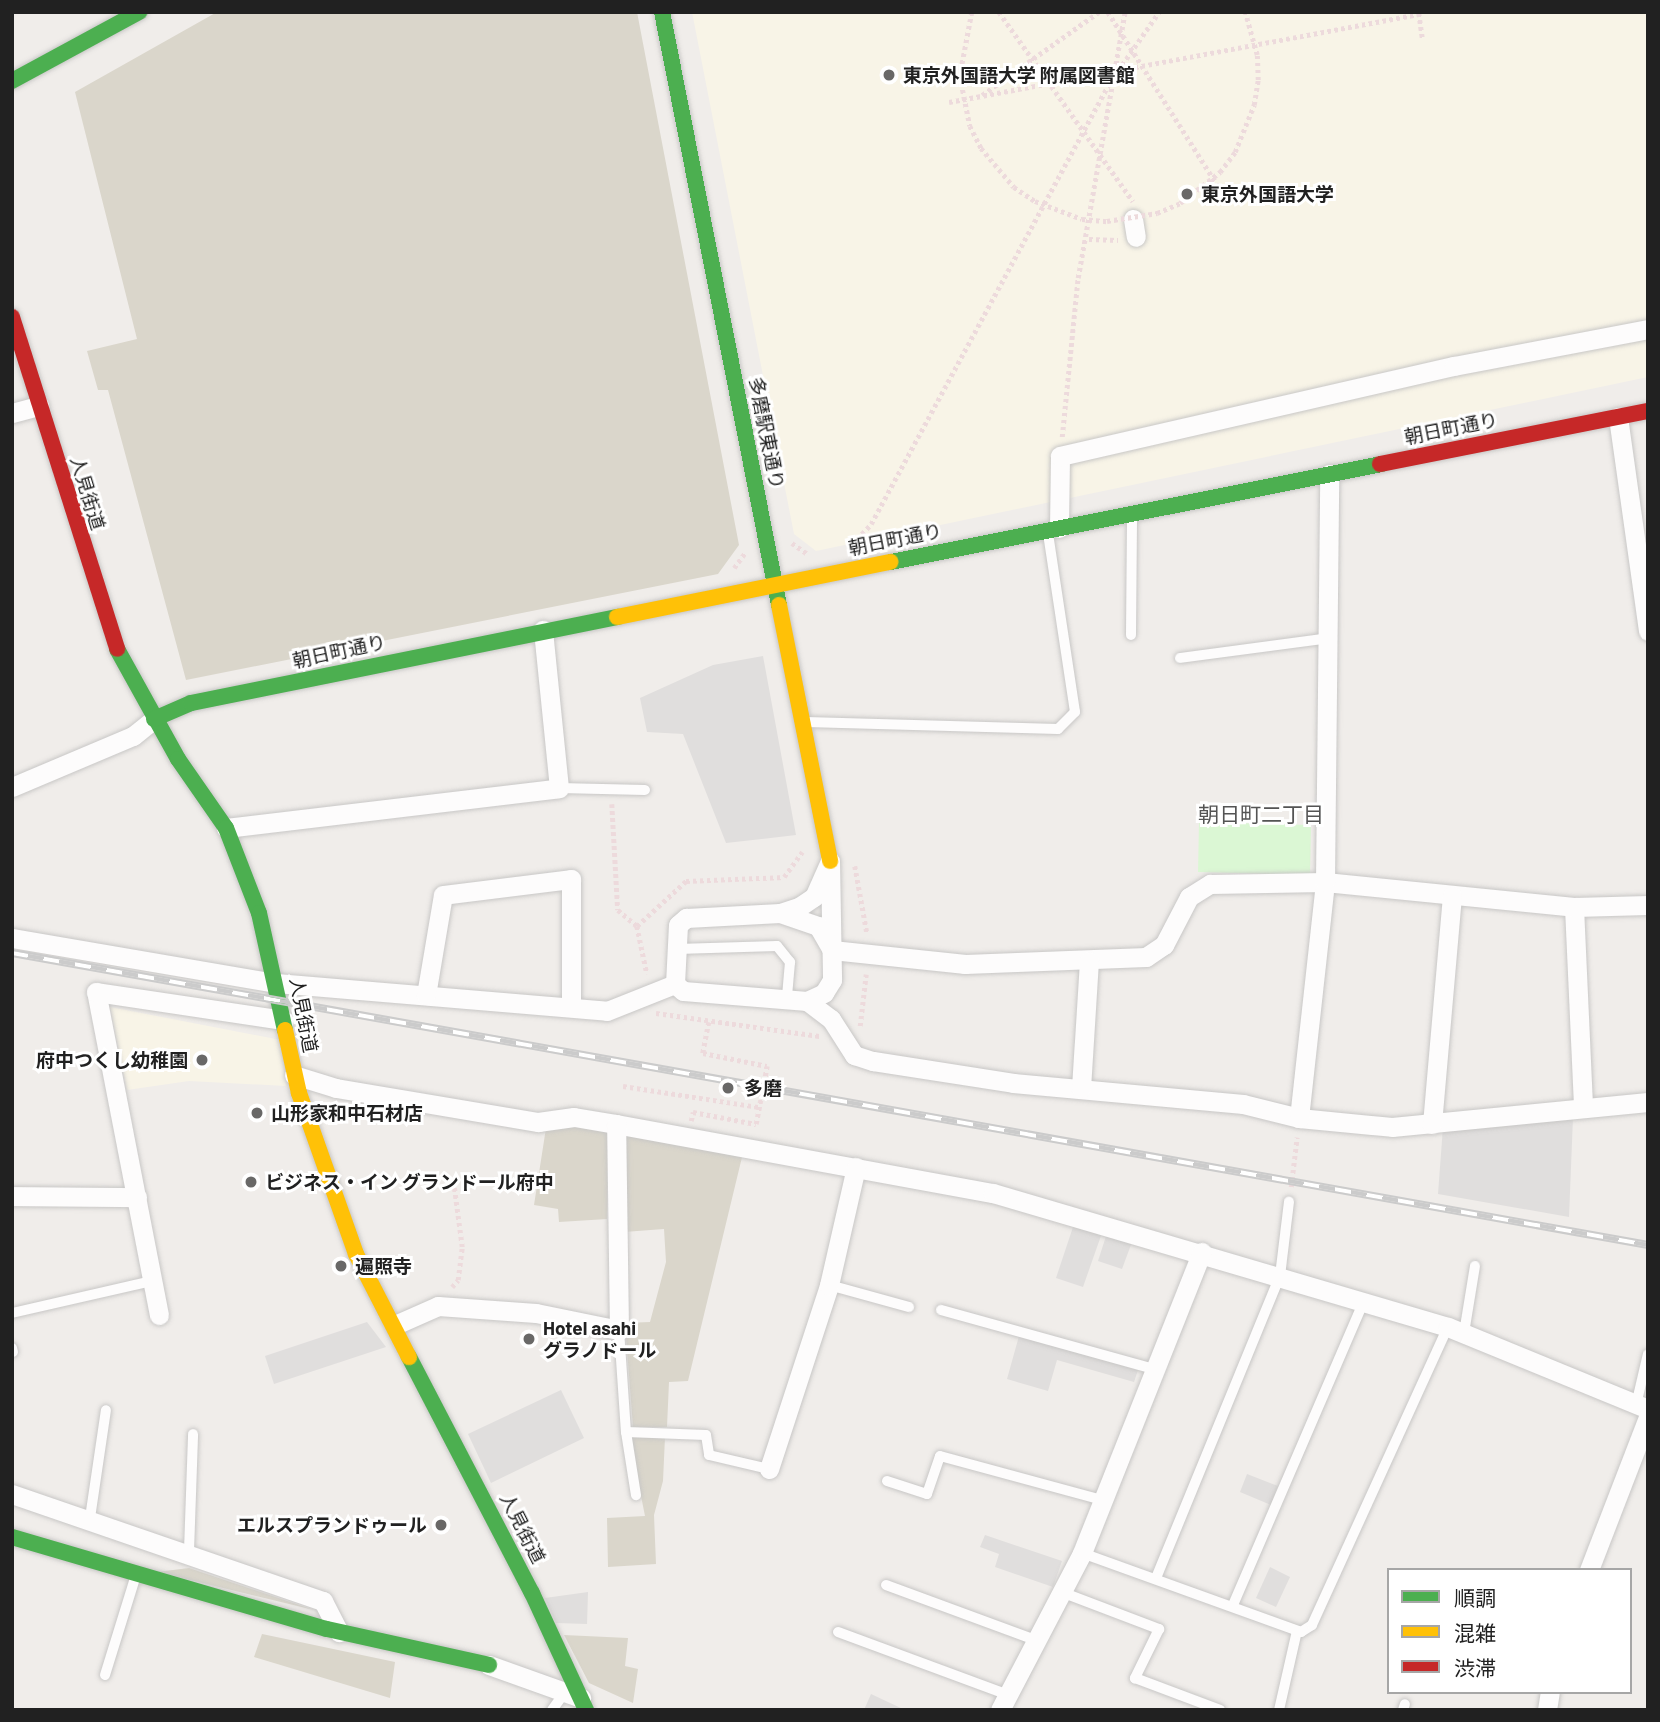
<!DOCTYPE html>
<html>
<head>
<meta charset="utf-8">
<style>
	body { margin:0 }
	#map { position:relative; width:1660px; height:1722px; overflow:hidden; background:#f0edea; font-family:Barlow,"Noto Sans JP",sans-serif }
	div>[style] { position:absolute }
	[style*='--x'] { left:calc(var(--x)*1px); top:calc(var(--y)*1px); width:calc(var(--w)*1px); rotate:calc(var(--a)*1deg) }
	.education>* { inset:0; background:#f8f4e7 }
	.construction>* { inset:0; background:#dad6cb }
	.park>* { inset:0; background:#dbf7d4 }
	.parking>* { inset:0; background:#e0dedd }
	.path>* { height:4.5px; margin-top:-2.25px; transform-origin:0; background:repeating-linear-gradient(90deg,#eddadc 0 3.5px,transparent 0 7px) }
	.roads { filter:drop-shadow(0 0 2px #c8c7c6) drop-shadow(0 0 2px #c8c7c6) }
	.lane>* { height:10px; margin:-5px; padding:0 5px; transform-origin:5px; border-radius:5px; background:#fdfcfc }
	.street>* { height:19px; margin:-9.5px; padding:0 9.5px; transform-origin:9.5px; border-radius:9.5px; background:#fdfcfc }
	.fast>* { height:16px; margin:-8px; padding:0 8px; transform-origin:8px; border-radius:8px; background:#4caf50 }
	.slow>* { height:16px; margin:-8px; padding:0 8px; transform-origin:8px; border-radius:8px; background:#ffc107 }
	.jam>* { height:16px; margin:-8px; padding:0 8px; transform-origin:8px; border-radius:8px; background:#c62828 }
	.rail>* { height:8px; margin-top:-4px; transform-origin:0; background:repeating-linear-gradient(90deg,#fff 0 16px,#cbcbcb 0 32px); box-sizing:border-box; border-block:2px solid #cbcbcb }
	.path-bridge>* { height:4.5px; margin-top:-2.25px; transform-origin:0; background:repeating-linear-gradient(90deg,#eddadc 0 3.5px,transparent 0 7px) }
	.dots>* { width:19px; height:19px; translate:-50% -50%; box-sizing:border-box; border:4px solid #fff; border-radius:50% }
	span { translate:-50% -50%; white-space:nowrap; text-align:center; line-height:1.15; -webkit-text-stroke:6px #fff; paint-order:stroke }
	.poi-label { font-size:19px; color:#212121; font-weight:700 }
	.left { translate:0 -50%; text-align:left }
	.right { translate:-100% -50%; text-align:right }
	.street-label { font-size:19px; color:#212121 }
	.neighbourhood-label { font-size:21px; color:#545454 }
	.frame { position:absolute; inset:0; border:14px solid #212121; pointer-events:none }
	.legend { position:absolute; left:1387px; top:1568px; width:245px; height:126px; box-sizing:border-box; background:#fff; border:2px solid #a6a6a6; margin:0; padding:9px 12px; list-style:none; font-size:21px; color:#212121 }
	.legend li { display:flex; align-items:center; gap:14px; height:35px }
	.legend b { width:35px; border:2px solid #a6a6a6 }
</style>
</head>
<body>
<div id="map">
	<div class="education">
		<i style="clip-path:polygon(692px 12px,1648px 12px,1648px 377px,816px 551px,794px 534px)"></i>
		<i style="clip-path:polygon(110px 1007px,281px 1040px,286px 1086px,189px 1081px,127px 1090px)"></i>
	</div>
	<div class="construction">
		<i style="clip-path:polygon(217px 12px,637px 12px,739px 545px,718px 574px,186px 680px,108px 390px,98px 390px,87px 351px,137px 339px,75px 92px)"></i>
		<i style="clip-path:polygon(572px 1124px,602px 1128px,608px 1134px,607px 1219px,559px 1222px,558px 1209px,534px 1205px,546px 1128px)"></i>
		<i style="clip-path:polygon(622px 1133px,743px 1153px,688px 1381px,669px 1382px,667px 1427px,633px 1427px,625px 1323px,650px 1322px,666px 1262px,664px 1229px,624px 1232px)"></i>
		<i style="clip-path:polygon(629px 1436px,665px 1437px,663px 1481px,654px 1515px,656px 1564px,608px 1567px,607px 1518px,645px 1516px)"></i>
		<i style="clip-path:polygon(189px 1568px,314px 1610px,157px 1572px)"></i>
		<i style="clip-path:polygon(262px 1634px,395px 1662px,390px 1698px,254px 1657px)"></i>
		<i style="clip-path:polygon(564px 1635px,628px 1638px,625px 1666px,638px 1669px,633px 1703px,589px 1683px)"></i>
	</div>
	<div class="park">
		<i style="clip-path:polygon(1199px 822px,1311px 825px,1310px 875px,1198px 872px)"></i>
	</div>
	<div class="parking">
		<i style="clip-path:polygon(763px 656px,796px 835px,726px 843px,683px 734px,647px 732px,640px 698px,713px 665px)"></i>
		<i style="clip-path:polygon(1573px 1117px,1569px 1217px,1438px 1194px,1443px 1127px)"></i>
		<i style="clip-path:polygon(1075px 1221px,1103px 1230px,1083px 1287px,1056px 1278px)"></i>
		<i style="clip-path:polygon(1107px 1233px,1132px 1242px,1122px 1269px,1098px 1261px)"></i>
		<i style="clip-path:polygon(367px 1322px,386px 1347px,274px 1384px,265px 1356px)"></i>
		<i style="clip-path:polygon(1019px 1336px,1138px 1370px,1134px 1382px,1057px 1360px,1048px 1391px,1007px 1379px)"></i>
		<i style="clip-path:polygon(561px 1390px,584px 1438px,491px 1483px,468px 1434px)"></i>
		<i style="clip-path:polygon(1247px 1474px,1278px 1486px,1271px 1505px,1240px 1492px)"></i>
		<i style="clip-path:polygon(985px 1535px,1062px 1561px,1053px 1587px,995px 1567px,999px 1554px,980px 1547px)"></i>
		<i style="clip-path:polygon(1270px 1567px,1290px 1577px,1276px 1607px,1256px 1598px)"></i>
		<i style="clip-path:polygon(588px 1592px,587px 1624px,556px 1623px,545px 1598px)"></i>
		<i style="clip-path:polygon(871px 1694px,905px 1710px,864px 1710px)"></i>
	</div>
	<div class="path">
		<i style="--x:999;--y:12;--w:232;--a:54.7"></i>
		<i style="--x:1108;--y:12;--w:215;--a:57.7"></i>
		<i style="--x:1419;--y:13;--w:27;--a:82"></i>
		<i style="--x:982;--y:95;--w:143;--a:-35.4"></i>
		<i style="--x:949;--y:102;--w:478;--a:-10.6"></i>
		<i style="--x:1089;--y:239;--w:29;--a:2"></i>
		<i style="--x:1062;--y:437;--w:160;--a:-84.3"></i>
		<i style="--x:1078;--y:278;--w:270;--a:-80"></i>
		<i style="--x:792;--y:543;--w:19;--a:35"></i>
		<i style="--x:852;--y:544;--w:28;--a:-46"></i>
		<i style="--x:871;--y:524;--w:502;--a:-61.6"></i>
		<i style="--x:1110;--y:82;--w:85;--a:-55"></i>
		<i style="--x:734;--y:568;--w:19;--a:-54"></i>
		<i style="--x:612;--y:804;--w:106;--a:86.8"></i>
		<i style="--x:618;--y:910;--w:25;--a:40"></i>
		<i style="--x:637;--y:926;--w:49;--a:78.2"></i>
		<i style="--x:855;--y:866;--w:68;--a:79.8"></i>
		<i style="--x:637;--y:926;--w:67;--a:-42.6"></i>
		<i style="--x:686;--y:881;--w:98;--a:-2.3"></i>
		<i style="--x:784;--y:877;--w:31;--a:-54"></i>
		<i style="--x:656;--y:1013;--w:165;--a:8"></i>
		<i style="--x:709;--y:1022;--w:32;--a:101"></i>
		<i style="--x:703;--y:1053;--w:65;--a:11.5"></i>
		<i style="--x:860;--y:1026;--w:52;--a:-83.4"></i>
		<i style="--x:623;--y:1086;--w:138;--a:8.8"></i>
		<i style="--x:691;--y:1121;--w:9;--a:-77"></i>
		<i style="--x:693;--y:1112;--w:64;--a:10.8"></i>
		<i style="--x:1291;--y:1187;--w:50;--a:-83.2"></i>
		<i style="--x:452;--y:1287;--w:9;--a:-49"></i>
		<i style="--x:458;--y:1280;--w:33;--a:-83"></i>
		<i style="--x:462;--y:1247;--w:69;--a:-97.5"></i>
	</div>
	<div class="roads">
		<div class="lane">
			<i style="--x:1131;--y:635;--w:119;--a:-89.5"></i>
			<i style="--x:1180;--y:658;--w:150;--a:-7.6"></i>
			<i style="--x:806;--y:722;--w:252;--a:1.6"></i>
			<i style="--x:1058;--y:729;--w:24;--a:-45"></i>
			<i style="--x:1075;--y:712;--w:181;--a:-98.6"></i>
			<i style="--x:559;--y:788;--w:86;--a:1.3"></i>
			<i style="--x:677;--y:949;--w:100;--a:-1.7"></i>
			<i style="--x:777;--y:946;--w:21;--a:51"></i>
			<i style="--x:790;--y:962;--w:37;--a:95"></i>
			<i style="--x:829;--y:1285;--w:83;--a:15.4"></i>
			<i style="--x:941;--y:1310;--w:221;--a:15.5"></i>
			<i style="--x:12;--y:1313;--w:144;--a:-12.9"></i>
			<i style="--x:619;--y:1330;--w:102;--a:86.1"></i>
			<i style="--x:626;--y:1432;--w:80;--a:2.1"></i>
			<i style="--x:706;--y:1435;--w:20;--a:81"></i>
			<i style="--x:709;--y:1455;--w:62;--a:13.1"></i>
			<i style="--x:1464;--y:1333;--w:68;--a:-80.7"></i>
			<i style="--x:12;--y:1348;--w:4;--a:76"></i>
			<i style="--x:1636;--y:1405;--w:52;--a:-76.8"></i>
			<i style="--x:626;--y:1432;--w:64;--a:81"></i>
			<i style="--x:887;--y:1481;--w:42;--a:18"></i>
			<i style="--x:927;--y:1494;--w:40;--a:-71.1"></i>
			<i style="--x:940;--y:1456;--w:168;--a:15.2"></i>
			<i style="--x:90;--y:1518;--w:109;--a:-81.6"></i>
			<i style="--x:189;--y:1551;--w:117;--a:-88"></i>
			<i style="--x:1082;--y:1553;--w:233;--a:19.8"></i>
			<i style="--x:1301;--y:1632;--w:13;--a:-32"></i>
			<i style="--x:1312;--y:1625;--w:328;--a:-65.5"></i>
			<i style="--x:1156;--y:1578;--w:326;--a:-67.7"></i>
			<i style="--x:1280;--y:1276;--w:75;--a:-83.1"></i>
			<i style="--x:886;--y:1585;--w:162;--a:20.2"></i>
			<i style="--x:1064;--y:1593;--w:102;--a:20.8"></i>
			<i style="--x:1159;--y:1629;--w:55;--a:116.1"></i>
			<i style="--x:1135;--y:1678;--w:91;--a:20.6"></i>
			<i style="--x:1233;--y:1605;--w:331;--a:-66.7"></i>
			<i style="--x:838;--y:1632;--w:181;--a:20.3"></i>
			<i style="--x:105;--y:1675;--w:105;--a:-72.8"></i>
			<i style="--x:552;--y:1710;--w:22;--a:-54"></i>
			<i style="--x:1279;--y:1710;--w:81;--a:-77.2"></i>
			<i style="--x:1403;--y:1710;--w:6;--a:-72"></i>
		</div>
		<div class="street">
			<i style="--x:1133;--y:219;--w:18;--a:81"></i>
			<i style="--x:12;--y:413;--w:28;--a:-15"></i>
			<i style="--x:1618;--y:417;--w:216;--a:82"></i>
			<i style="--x:1059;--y:528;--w:72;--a:-89.2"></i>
			<i style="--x:1060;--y:456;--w:404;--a:-12.9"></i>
			<i style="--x:1454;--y:366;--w:197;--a:-10.8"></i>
			<i style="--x:12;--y:787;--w:131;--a:-22.9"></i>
			<i style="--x:133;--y:736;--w:27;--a:-39"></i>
			<i style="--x:226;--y:828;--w:335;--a:-6.8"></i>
			<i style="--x:559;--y:788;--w:159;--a:-95.8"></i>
			<i style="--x:830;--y:861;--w:119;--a:89"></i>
			<i style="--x:832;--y:980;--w:15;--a:122"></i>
			<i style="--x:824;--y:993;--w:19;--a:155"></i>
			<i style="--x:807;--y:1001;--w:124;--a:-175.4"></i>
			<i style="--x:683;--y:991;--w:11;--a:-139"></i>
			<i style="--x:675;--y:984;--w:59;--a:-87.1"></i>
			<i style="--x:678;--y:925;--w:11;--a:-41"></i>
			<i style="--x:686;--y:918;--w:94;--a:-3"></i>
			<i style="--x:780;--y:913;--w:20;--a:-18"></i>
			<i style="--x:799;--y:907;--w:18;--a:-34"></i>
			<i style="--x:814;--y:897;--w:39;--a:-66"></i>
			<i style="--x:1574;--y:907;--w:201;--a:87.4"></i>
			<i style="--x:780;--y:913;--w:40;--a:18.9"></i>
			<i style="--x:818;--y:926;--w:28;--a:60"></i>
			<i style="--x:832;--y:950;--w:134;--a:6"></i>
			<i style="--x:965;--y:964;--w:181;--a:-2.2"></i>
			<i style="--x:1146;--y:957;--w:22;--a:-34"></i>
			<i style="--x:1164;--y:945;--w:54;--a:-62.5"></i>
			<i style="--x:1189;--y:897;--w:25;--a:-32"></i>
			<i style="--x:1210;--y:884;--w:115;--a:-1"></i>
			<i style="--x:1325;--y:882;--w:250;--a:5.7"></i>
			<i style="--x:1574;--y:907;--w:74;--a:-1.5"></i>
			<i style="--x:12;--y:938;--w:268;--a:9.7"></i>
			<i style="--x:276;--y:983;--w:332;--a:4.8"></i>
			<i style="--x:607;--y:1011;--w:73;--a:-21.7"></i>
			<i style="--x:426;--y:995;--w:101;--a:-80.4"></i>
			<i style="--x:443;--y:895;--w:129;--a:-7.1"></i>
			<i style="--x:571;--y:879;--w:126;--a:90"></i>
			<i style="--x:807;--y:1001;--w:30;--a:37"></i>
			<i style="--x:831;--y:1019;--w:43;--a:57.4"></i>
			<i style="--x:854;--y:1055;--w:20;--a:18"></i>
			<i style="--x:873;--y:1061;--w:142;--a:8.9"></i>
			<i style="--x:1013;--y:1083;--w:231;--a:5.2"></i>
			<i style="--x:1243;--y:1104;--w:58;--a:14"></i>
			<i style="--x:1299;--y:1118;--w:93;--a:5.5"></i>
			<i style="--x:1392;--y:1127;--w:257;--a:-5.6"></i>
			<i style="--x:294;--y:1075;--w:44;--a:17.2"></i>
			<i style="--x:336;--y:1088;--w:205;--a:9.6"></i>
			<i style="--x:538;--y:1122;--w:36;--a:-8"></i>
			<i style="--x:574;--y:1117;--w:43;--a:9.5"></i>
			<i style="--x:616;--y:1124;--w:383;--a:10.4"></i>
			<i style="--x:993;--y:1193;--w:474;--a:16.4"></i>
			<i style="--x:1448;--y:1327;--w:216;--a:22.3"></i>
			<i style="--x:1081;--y:1088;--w:127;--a:-86.4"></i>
			<i style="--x:1299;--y:1118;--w:237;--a:-83.7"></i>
			<i style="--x:1325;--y:882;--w:408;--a:-89.4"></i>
			<i style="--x:1432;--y:1124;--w:229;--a:-85"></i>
			<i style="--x:12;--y:1196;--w:125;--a:0.5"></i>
			<i style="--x:159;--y:1315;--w:329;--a:-101"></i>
			<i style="--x:96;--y:992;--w:190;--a:8.5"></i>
			<i style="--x:395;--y:1325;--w:47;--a:-23.8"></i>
			<i style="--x:438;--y:1306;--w:98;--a:4.1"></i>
			<i style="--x:536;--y:1313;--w:85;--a:11.6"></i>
			<i style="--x:619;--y:1330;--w:206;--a:-90.8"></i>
			<i style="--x:769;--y:1469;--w:194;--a:-71.9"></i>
			<i style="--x:829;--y:1285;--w:121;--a:-77.1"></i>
			<i style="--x:12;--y:1494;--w:329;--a:19"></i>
			<i style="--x:323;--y:1601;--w:35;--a:63"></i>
			<i style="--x:1589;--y:1570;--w:164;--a:-68.9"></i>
			<i style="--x:489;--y:1665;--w:98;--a:19.7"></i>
			<i style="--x:1000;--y:1710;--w:177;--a:-62.4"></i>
			<i style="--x:1082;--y:1553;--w:324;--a:-68.3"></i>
			<i style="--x:1547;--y:1710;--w:18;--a:-81"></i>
		</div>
		<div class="fast">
			<i style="--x:662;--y:12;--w:604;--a:78.84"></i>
			<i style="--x:12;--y:81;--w:145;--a:-28.5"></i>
			<i style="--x:891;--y:562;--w:499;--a:-11.3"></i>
			<i style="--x:117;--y:649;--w:126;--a:61"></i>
			<i style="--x:178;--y:759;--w:84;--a:55.2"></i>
			<i style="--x:226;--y:828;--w:91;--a:68.8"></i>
			<i style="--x:259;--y:913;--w:120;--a:77.5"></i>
			<i style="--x:154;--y:719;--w:40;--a:-23.4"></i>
			<i style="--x:191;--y:703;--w:435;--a:-11.4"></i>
			<i style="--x:409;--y:1357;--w:266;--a:62.5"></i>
			<i style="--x:532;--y:1593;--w:129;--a:65.2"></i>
			<i style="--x:12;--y:1537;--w:328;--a:16.3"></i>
			<i style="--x:327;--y:1629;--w:166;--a:12.5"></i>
		</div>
		<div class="slow">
			<i style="--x:779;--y:605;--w:261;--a:78.7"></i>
			<i style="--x:617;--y:617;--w:279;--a:-11.4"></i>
			<i style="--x:285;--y:1030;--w:65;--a:77.5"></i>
			<i style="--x:299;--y:1093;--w:171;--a:70.5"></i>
			<i style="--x:356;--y:1254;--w:116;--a:62.8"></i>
		</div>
		<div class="jam">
			<i style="--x:12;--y:317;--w:348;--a:72.4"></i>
			<i style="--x:1380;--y:464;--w:273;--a:-11.2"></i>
		</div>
	</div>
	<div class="rail">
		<i style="--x:12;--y:953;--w:1662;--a:10.12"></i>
	</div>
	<div class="path-bridge">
		<i style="--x:972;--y:12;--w:65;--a:100.6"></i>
		<i style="--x:960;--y:76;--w:51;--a:78.7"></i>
		<i style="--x:970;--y:126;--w:25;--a:63"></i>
		<i style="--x:981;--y:148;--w:51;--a:49.8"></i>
		<i style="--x:1014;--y:187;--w:25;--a:34"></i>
		<i style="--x:1035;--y:201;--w:50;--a:21"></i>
		<i style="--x:1082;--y:219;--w:25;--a:5"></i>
		<i style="--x:1107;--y:221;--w:51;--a:-9.1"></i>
		<i style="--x:1157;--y:213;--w:25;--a:-23"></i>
		<i style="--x:1180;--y:203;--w:51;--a:-37.8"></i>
		<i style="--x:1220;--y:172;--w:25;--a:-53"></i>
		<i style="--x:1235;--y:152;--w:51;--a:-68"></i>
		<i style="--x:1254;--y:105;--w:25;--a:-81"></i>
		<i style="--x:1258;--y:80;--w:25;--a:-92"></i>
		<i style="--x:1257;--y:55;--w:45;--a:-105.6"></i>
		<i style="--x:756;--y:1124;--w:59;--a:-79.3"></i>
	</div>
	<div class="dots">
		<i style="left:889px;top:75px;background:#696867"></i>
		<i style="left:1187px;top:194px;background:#696867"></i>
		<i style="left:202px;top:1060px;background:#696867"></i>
		<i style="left:728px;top:1088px;background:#696867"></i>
		<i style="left:257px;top:1113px;background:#696867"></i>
		<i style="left:251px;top:1182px;background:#696867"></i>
		<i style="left:341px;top:1266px;background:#696867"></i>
		<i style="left:529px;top:1339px;background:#696867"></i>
		<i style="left:441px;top:1525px;background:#696867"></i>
	</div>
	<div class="poi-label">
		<span class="left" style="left:903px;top:75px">東京外国語大学 附属図書館</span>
		<span class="left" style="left:1201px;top:194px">東京外国語大学</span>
		<span class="right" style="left:188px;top:1060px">府中つくし幼稚園</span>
		<span class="left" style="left:744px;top:1088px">多磨</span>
		<span class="left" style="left:271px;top:1113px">山形家和中石材店</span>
		<span class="left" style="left:265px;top:1182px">ビジネス・イン グランドール府中</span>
		<span class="left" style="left:355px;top:1266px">遍照寺</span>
		<span class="left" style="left:543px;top:1339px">Hotel asahi<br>グラノドール</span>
		<span class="right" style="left:427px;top:1525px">エルスプランドゥール</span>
	</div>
	<div class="street-label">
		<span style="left:1451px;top:428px;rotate:-11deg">朝日町通り</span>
		<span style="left:767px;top:433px;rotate:79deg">多磨駅東通り</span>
		<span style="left:88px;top:493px;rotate:73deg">人見街道</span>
		<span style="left:895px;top:539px;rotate:-11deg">朝日町通り</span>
		<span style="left:339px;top:651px;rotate:-12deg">朝日町通り</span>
		<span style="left:304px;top:1015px;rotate:79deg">人見街道</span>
		<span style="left:523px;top:1528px;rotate:63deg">人見街道</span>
	</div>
	<div class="neighbourhood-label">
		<span style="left:1261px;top:814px">朝日町二丁目</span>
	</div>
	<div class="frame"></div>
	<ul class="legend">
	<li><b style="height:9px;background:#4caf50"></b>順調</li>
	<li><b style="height:9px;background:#ffc107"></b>混雑</li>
	<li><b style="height:9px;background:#c62828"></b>渋滞</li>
	</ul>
</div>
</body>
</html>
